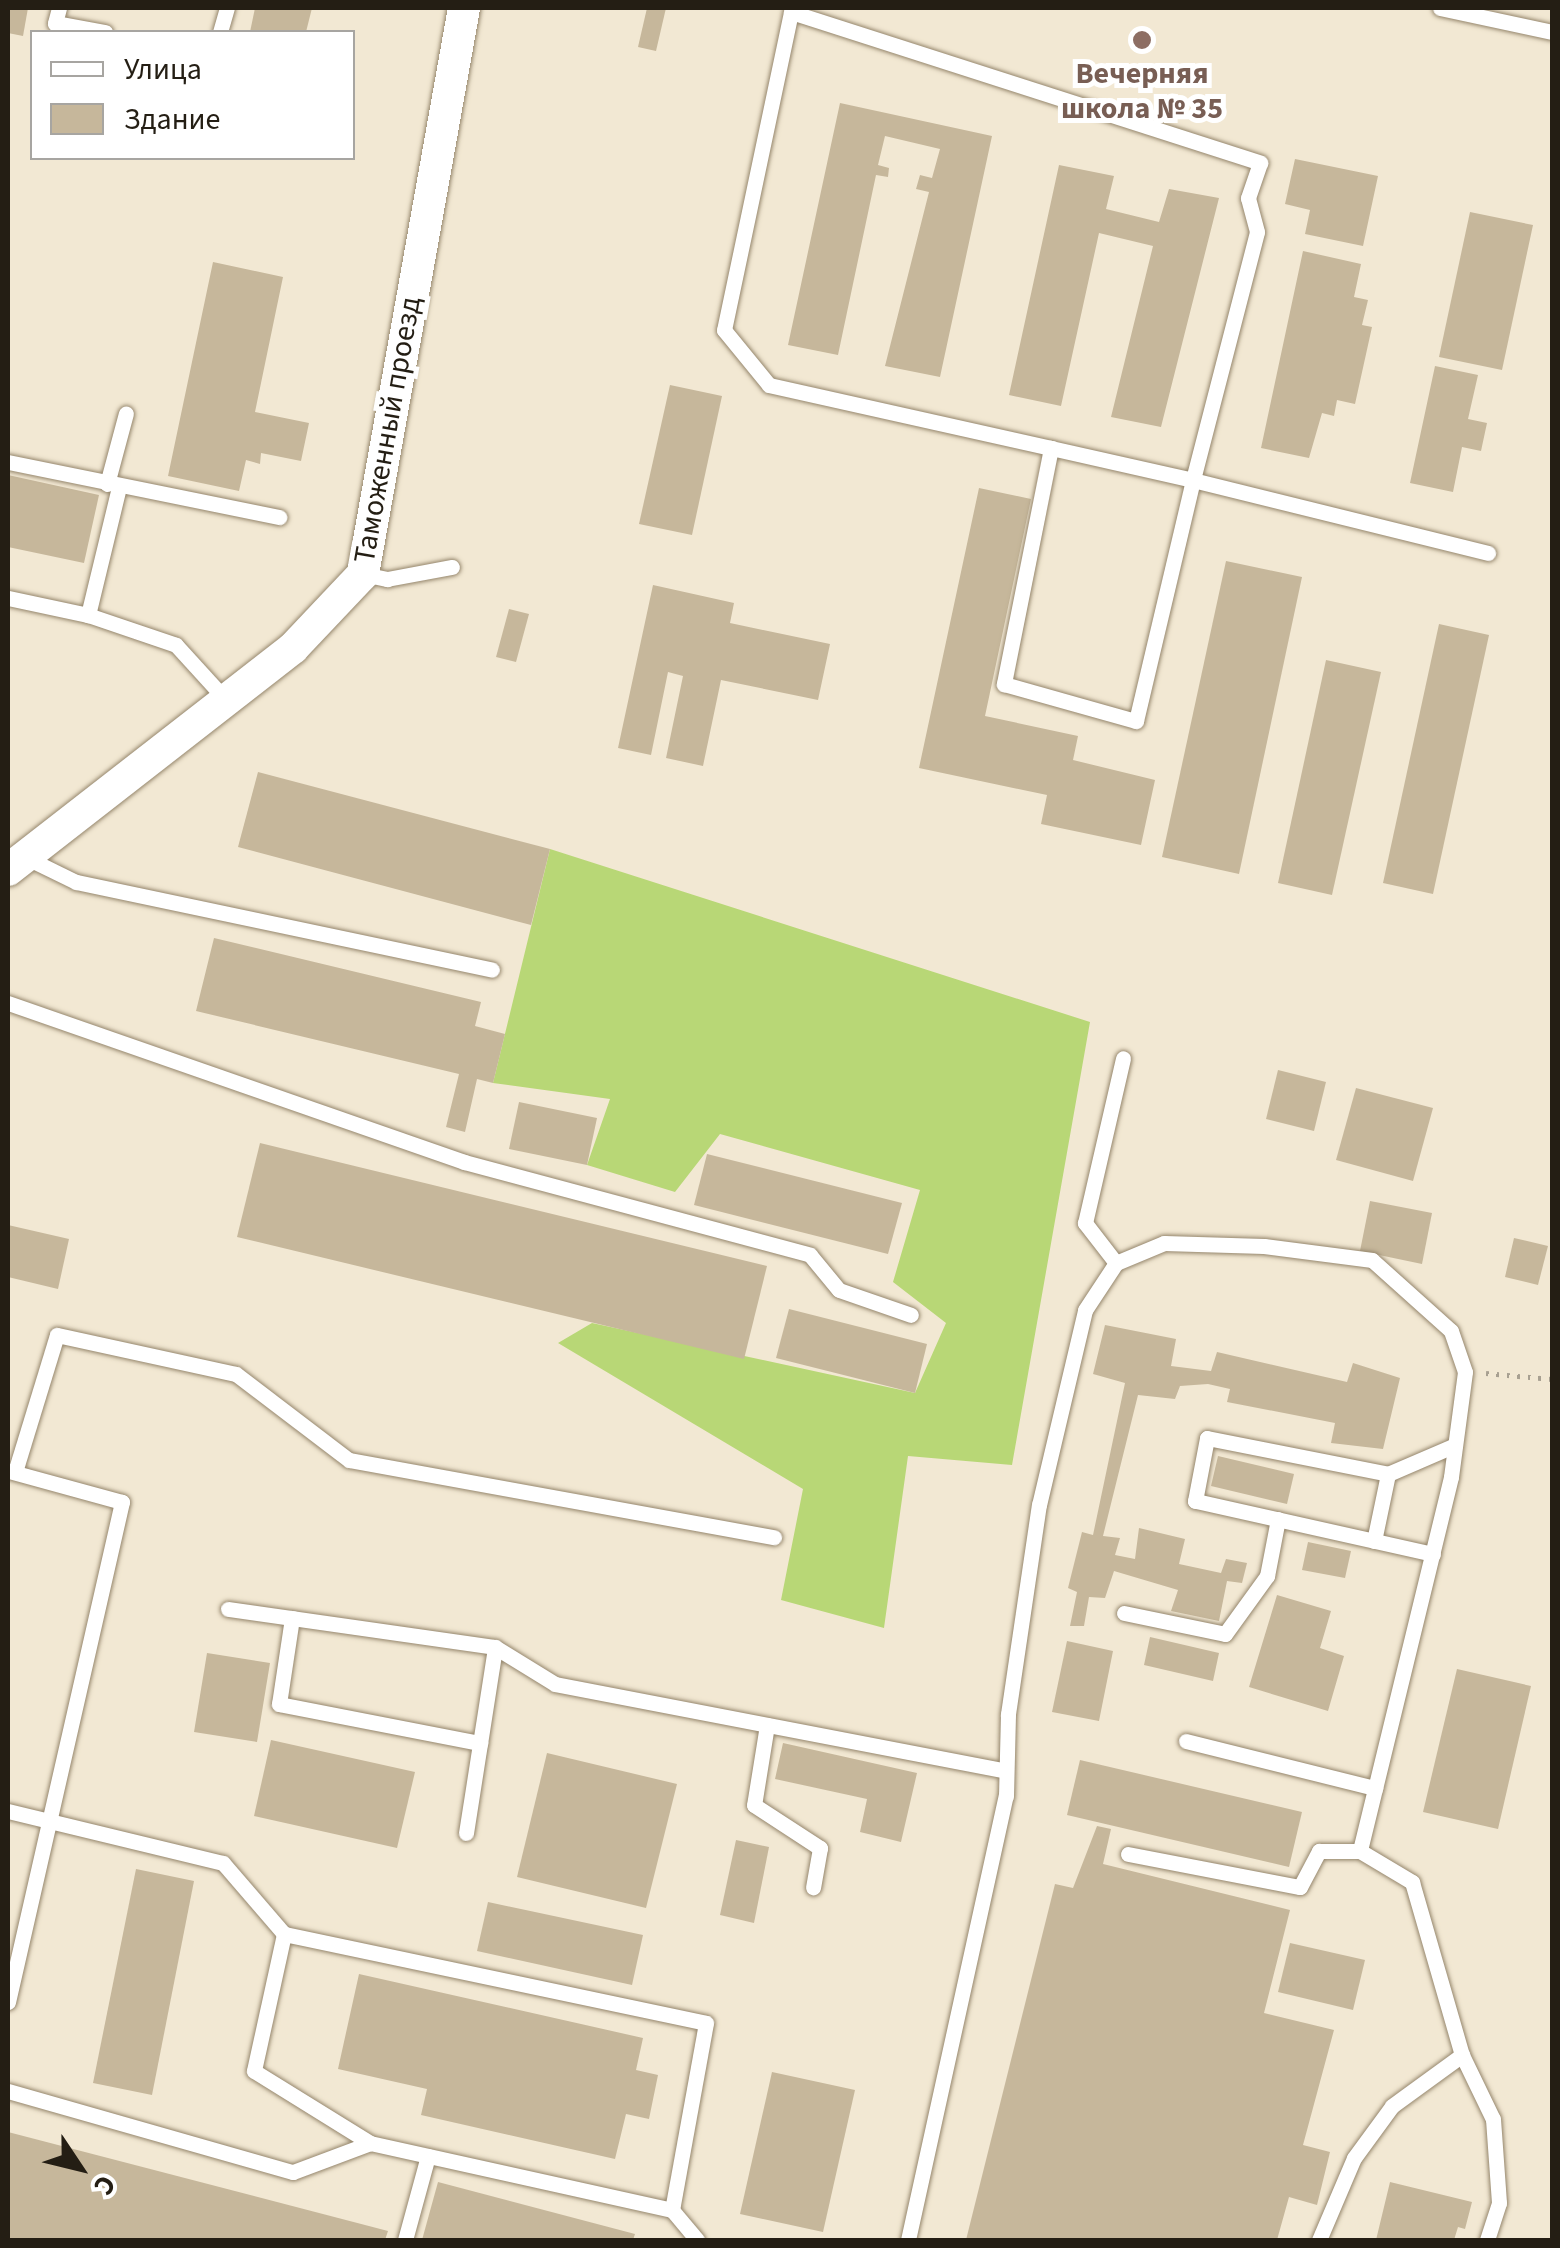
<!DOCTYPE html>
<html>
<head>
<meta charset="utf-8">
<style>
	body { margin:0 }
	#map { position:relative; width:1560px; height:2248px; overflow:hidden; background:#fff6e4; font-family:"Source Sans 3",sans-serif }
	div>[style] { position:absolute }
	[style*='--x'] { left:calc(var(--x)*1px); top:calc(var(--y)*1px); width:calc(var(--w)*1px); rotate:calc(var(--a)*1deg) }
	.industrial>* { inset:0; background:#f2e8d3 }
	.forest>* { inset:0; background:#b8d776 }
	.building>* { inset:0; background:#c6b79b }
	.path>* { height:5px; margin-top:-2.5px; transform-origin:0; background:repeating-linear-gradient(90deg,#a8a091 0 2.5px,transparent 0 10.5px) }
	.roads { filter:drop-shadow(0 0 2px #95866c) drop-shadow(0 0 2px #95866c) }
	.lane>* { height:15px; margin:-7.5px; padding:0 7.5px; transform-origin:7.5px; border-radius:7.5px; background:#fff }
	.street>* { height:32px; margin:-16px; padding:0 16px; transform-origin:16px; border-radius:16px; background:#fff }
	.dots>* { width:28px; height:28px; translate:-50% -50%; box-sizing:border-box; border:5px solid #fff; border-radius:50% }
	span { translate:-50% -50%; white-space:nowrap; text-align:center; line-height:1.15; -webkit-text-stroke:10px #fff; paint-order:stroke }
	.education-label { font-size:30px; color:#785e54; font-weight:700 }
	.street-label { font-size:30px; color:#241e14 }
	.frame { position:absolute; inset:0; border:10px solid #241e14; pointer-events:none }
	.legend { position:absolute; left:30px; top:30px; width:325px; height:130px; box-sizing:border-box; background:#fff; border:2px solid #a7a5a1; margin:0; padding:12px 18px; list-style:none; font-size:30px; color:#241e14 }
	.legend li { display:flex; align-items:center; gap:20px; height:50px }
	.legend b { width:50px; border:2px solid #a7a5a1 }
	.north { position:absolute; left:30px; top:2118px; width:100px; height:100px; -webkit-text-stroke:8px #fff; paint-order:stroke; rotate:125deg; font-size:28px; font-weight:700; line-height:40px; text-align:center; color:#241e14 }
	.north::after { content:''; display:block; margin:auto; width:35px; height:45px; background:#241e14; clip-path:polygon(50% 0,100% 100%,50% 72%,0 100%) }
</style>
</head>
<body>
<div id="map">
	<div class="industrial">
		<i style="clip-path:polygon(evenodd,8px 8px,1552px 8px,1552px 2240px,8px 2240px,8px 8px,32px 32px,352px 32px,352px 158px,32px 158px,32px 32px)"></i>
	</div>
	<div class="forest">
		<i style="clip-path:polygon(550px 849px,1090px 1022px,1012px 1465px,908px 1456px,884px 1628px,781px 1600px,803px 1489px,558px 1343px,592px 1323px,915px 1393px,946px 1323px,893px 1282px,920px 1190px,720px 1134px,675px 1192px,587px 1165px,610px 1099px,493px 1083px)"></i>
	</div>
	<div class="building">
		<i style="clip-path:polygon(8px 8px,28px 8px,23px 36px,8px 33px)"></i>
		<i style="clip-path:polygon(255px 8px,312px 8px,306px 32px,250px 32px)"></i>
		<i style="clip-path:polygon(647px 8px,666px 8px,656px 51px,638px 47px)"></i>
		<i style="clip-path:polygon(840px 103px,992px 136px,940px 377px,885px 366px,929px 192px,916px 189px,920px 175px,932px 178px,940px 149px,885px 136px,878px 165px,889px 168px,888px 177px,876px 175px,838px 355px,788px 345px)"></i>
		<i style="clip-path:polygon(1295px 159px,1378px 176px,1363px 246px,1305px 234px,1310px 210px,1285px 204px)"></i>
		<i style="clip-path:polygon(1059px 165px,1114px 176px,1106px 209px,1159px 222px,1169px 189px,1219px 198px,1161px 427px,1111px 417px,1153px 246px,1099px 233px,1061px 406px,1009px 395px)"></i>
		<i style="clip-path:polygon(1470px 212px,1533px 225px,1502px 370px,1439px 357px)"></i>
		<i style="clip-path:polygon(1303px 251px,1361px 264px,1354px 297px,1368px 300px,1362px 325px,1372px 327px,1355px 404px,1337px 400px,1334px 416px,1322px 413px,1309px 458px,1261px 448px)"></i>
		<i style="clip-path:polygon(213px 262px,283px 277px,255px 412px,309px 423px,301px 461px,261px 453px,260px 464px,246px 460px,239px 491px,168px 476px)"></i>
		<i style="clip-path:polygon(1435px 366px,1478px 375px,1468px 419px,1487px 423px,1481px 451px,1462px 447px,1453px 492px,1410px 483px)"></i>
		<i style="clip-path:polygon(670px 385px,722px 396px,692px 535px,639px 524px)"></i>
		<i style="clip-path:polygon(8px 475px,99px 495px,84px 563px,8px 547px)"></i>
		<i style="clip-path:polygon(979px 488px,1031px 499px,985px 716px,1078px 736px,1073px 760px,1155px 780px,1141px 845px,1041px 824px,1047px 795px,919px 768px)"></i>
		<i style="clip-path:polygon(1226px 561px,1302px 577px,1239px 874px,1162px 857px)"></i>
		<i style="clip-path:polygon(653px 585px,734px 603px,730px 623px,830px 644px,818px 700px,721px 680px,703px 766px,666px 758px,683px 676px,668px 672px,651px 755px,618px 748px)"></i>
		<i style="clip-path:polygon(509px 609px,529px 614px,516px 662px,496px 657px)"></i>
		<i style="clip-path:polygon(1439px 624px,1489px 635px,1433px 894px,1383px 883px)"></i>
		<i style="clip-path:polygon(1326px 660px,1381px 672px,1332px 895px,1278px 883px)"></i>
		<i style="clip-path:polygon(258px 772px,550px 849px,531px 925px,238px 847px)"></i>
		<i style="clip-path:polygon(214px 938px,481px 1002px,475px 1026px,505px 1034px,493px 1083px,477px 1079px,465px 1132px,446px 1127px,459px 1074px,196px 1011px)"></i>
		<i style="clip-path:polygon(1278px 1070px,1326px 1082px,1314px 1131px,1266px 1119px)"></i>
		<i style="clip-path:polygon(1356px 1088px,1433px 1108px,1413px 1181px,1336px 1160px)"></i>
		<i style="clip-path:polygon(519px 1102px,597px 1118px,587px 1165px,509px 1149px)"></i>
		<i style="clip-path:polygon(260px 1143px,767px 1266px,744px 1359px,237px 1237px)"></i>
		<i style="clip-path:polygon(707px 1154px,902px 1203px,888px 1254px,694px 1205px)"></i>
		<i style="clip-path:polygon(1370px 1201px,1432px 1213px,1422px 1264px,1360px 1251px)"></i>
		<i style="clip-path:polygon(8px 1225px,69px 1239px,58px 1289px,8px 1277px)"></i>
		<i style="clip-path:polygon(1514px 1238px,1548px 1246px,1538px 1285px,1505px 1277px)"></i>
		<i style="clip-path:polygon(789px 1309px,927px 1344px,915px 1393px,776px 1358px)"></i>
		<i style="clip-path:polygon(1105px 1325px,1176px 1339px,1171px 1366px,1211px 1371px,1217px 1352px,1347px 1382px,1353px 1363px,1400px 1378px,1383px 1449px,1331px 1443px,1335px 1423px,1227px 1402px,1230px 1389px,1208px 1384px,1180px 1386px,1175px 1399px,1138px 1395px,1103px 1536px,1120px 1538px,1115px 1555px,1135px 1559px,1139px 1528px,1185px 1539px,1179px 1564px,1221px 1573px,1226px 1559px,1247px 1563px,1242px 1583px,1227px 1581px,1219px 1621px,1171px 1611px,1178px 1590px,1114px 1571px,1105px 1598px,1089px 1597px,1084px 1626px,1070px 1626px,1077px 1592px,1068px 1588px,1082px 1532px,1093px 1535px,1125px 1383px,1093px 1374px)"></i>
		<i style="clip-path:polygon(1218px 1456px,1294px 1474px,1287px 1504px,1211px 1486px)"></i>
		<i style="clip-path:polygon(1308px 1542px,1351px 1551px,1345px 1578px,1302px 1570px)"></i>
		<i style="clip-path:polygon(1277px 1595px,1331px 1611px,1320px 1648px,1344px 1656px,1328px 1711px,1249px 1687px)"></i>
		<i style="clip-path:polygon(1150px 1637px,1219px 1653px,1213px 1681px,1144px 1665px)"></i>
		<i style="clip-path:polygon(1067px 1641px,1113px 1651px,1099px 1721px,1052px 1712px)"></i>
		<i style="clip-path:polygon(207px 1653px,270px 1663px,257px 1742px,194px 1732px)"></i>
		<i style="clip-path:polygon(1457px 1669px,1531px 1686px,1498px 1829px,1423px 1812px)"></i>
		<i style="clip-path:polygon(271px 1740px,415px 1772px,397px 1848px,254px 1816px)"></i>
		<i style="clip-path:polygon(783px 1743px,917px 1773px,901px 1842px,860px 1832px,867px 1799px,775px 1779px)"></i>
		<i style="clip-path:polygon(547px 1753px,677px 1784px,646px 1908px,517px 1877px)"></i>
		<i style="clip-path:polygon(1080px 1760px,1302px 1812px,1289px 1867px,1067px 1815px)"></i>
		<i style="clip-path:polygon(1097px 1826px,1111px 1829px,1103px 1864px,1290px 1910px,1264px 2013px,1334px 2030px,1303px 2145px,1330px 2152px,1317px 2205px,1289px 2197px,1277px 2240px,966px 2240px,1055px 1884px,1073px 1888px)"></i>
		<i style="clip-path:polygon(736px 1840px,769px 1847px,754px 1923px,720px 1915px)"></i>
		<i style="clip-path:polygon(136px 1869px,194px 1881px,152px 2095px,93px 2083px)"></i>
		<i style="clip-path:polygon(488px 1902px,643px 1935px,632px 1985px,477px 1951px)"></i>
		<i style="clip-path:polygon(1290px 1943px,1365px 1960px,1353px 2010px,1278px 1992px)"></i>
		<i style="clip-path:polygon(359px 1974px,643px 2038px,636px 2070px,658px 2075px,649px 2119px,626px 2114px,615px 2159px,421px 2115px,427px 2089px,338px 2069px)"></i>
		<i style="clip-path:polygon(772px 2072px,855px 2090px,823px 2232px,740px 2214px)"></i>
		<i style="clip-path:polygon(8px 2132px,388px 2231px,385px 2240px,8px 2240px)"></i>
		<i style="clip-path:polygon(438px 2182px,635px 2234px,633px 2240px,422px 2240px)"></i>
		<i style="clip-path:polygon(1390px 2182px,1472px 2202px,1465px 2229px,1458px 2227px,1454px 2240px,1376px 2240px)"></i>
	</div>
	<div class="path">
		<i style="--x:1486;--y:1373;--w:66;--a:5.2"></i>
	</div>
	<div class="roads">
		<div class="lane">
			<i style="--x:59;--y:8;--w:16;--a:105"></i>
			<i style="--x:55;--y:23;--w:51;--a:10.2"></i>
			<i style="--x:1440;--y:8;--w:115;--a:12.1"></i>
			<i style="--x:220;--y:32;--w:25;--a:-74"></i>
			<i style="--x:1051;--y:448;--w:241;--a:101.3"></i>
			<i style="--x:1004;--y:684;--w:137;--a:15.7"></i>
			<i style="--x:1136;--y:721;--w:248;--a:-76.7"></i>
			<i style="--x:1193;--y:480;--w:146;--a:-167.3"></i>
			<i style="--x:1051;--y:448;--w:289;--a:-167.4"></i>
			<i style="--x:769;--y:385;--w:71;--a:-129.3"></i>
			<i style="--x:724;--y:330;--w:325;--a:-78.1"></i>
			<i style="--x:791;--y:12;--w:493;--a:17.8"></i>
			<i style="--x:1260;--y:163;--w:37;--a:109"></i>
			<i style="--x:1248;--y:198;--w:35;--a:75"></i>
			<i style="--x:1257;--y:232;--w:256;--a:104.5"></i>
			<i style="--x:1193;--y:480;--w:304;--a:13.9"></i>
			<i style="--x:8;--y:462;--w:277;--a:11.5"></i>
			<i style="--x:107;--y:484;--w:73;--a:-75"></i>
			<i style="--x:119;--y:487;--w:132;--a:103.6"></i>
			<i style="--x:88;--y:615;--w:93;--a:18.8"></i>
			<i style="--x:176;--y:645;--w:74;--a:47.7"></i>
			<i style="--x:363;--y:574;--w:25;--a:12"></i>
			<i style="--x:387;--y:579;--w:66;--a:-10.5"></i>
			<i style="--x:8;--y:598;--w:82;--a:12"></i>
			<i style="--x:25;--y:857;--w:57;--a:26.1"></i>
			<i style="--x:76;--y:882;--w:425;--a:11.9"></i>
			<i style="--x:8;--y:1003;--w:483;--a:19.2"></i>
			<i style="--x:464;--y:1162;--w:358;--a:15"></i>
			<i style="--x:810;--y:1255;--w:45;--a:50.4"></i>
			<i style="--x:839;--y:1290;--w:76;--a:19.1"></i>
			<i style="--x:1116;--y:1263;--w:51;--a:-127.8"></i>
			<i style="--x:1085;--y:1223;--w:169;--a:-77"></i>
			<i style="--x:15;--y:1472;--w:143;--a:-73"></i>
			<i style="--x:57;--y:1335;--w:183;--a:12.3"></i>
			<i style="--x:236;--y:1374;--w:142;--a:37.3"></i>
			<i style="--x:349;--y:1460;--w:432;--a:10.3"></i>
			<i style="--x:1374;--y:1541;--w:68;--a:-78.2"></i>
			<i style="--x:1433;--y:1554;--w:244;--a:-167.4"></i>
			<i style="--x:1195;--y:1501;--w:64;--a:-79.2"></i>
			<i style="--x:1207;--y:1438;--w:185;--a:11.2"></i>
			<i style="--x:1388;--y:1474;--w:73;--a:-23.4"></i>
			<i style="--x:228;--y:1609;--w:270;--a:8.1"></i>
			<i style="--x:495;--y:1647;--w:70;--a:31.7"></i>
			<i style="--x:555;--y:1684;--w:459;--a:10.9"></i>
			<i style="--x:1124;--y:1613;--w:103;--a:11.7"></i>
			<i style="--x:1225;--y:1634;--w:72;--a:-54.1"></i>
			<i style="--x:1267;--y:1576;--w:58;--a:-79.1"></i>
			<i style="--x:292;--y:1618;--w:87;--a:98.6"></i>
			<i style="--x:279;--y:1704;--w:205;--a:11"></i>
			<i style="--x:767;--y:1725;--w:81;--a:99.2"></i>
			<i style="--x:754;--y:1805;--w:79;--a:33.1"></i>
			<i style="--x:820;--y:1848;--w:40;--a:100"></i>
			<i style="--x:1186;--y:1741;--w:195;--a:14"></i>
			<i style="--x:8;--y:1811;--w:221;--a:13.6"></i>
			<i style="--x:223;--y:1863;--w:94;--a:49.3"></i>
			<i style="--x:284;--y:1934;--w:431;--a:11.9"></i>
			<i style="--x:706;--y:2023;--w:190;--a:100.3"></i>
			<i style="--x:466;--y:1833;--w:188;--a:-81.1"></i>
			<i style="--x:1128;--y:1854;--w:175;--a:10.9"></i>
			<i style="--x:1300;--y:1887;--w:41;--a:-62.2"></i>
			<i style="--x:1319;--y:1851;--w:41;--a:0"></i>
			<i style="--x:284;--y:1934;--w:140;--a:102.4"></i>
			<i style="--x:254;--y:2071;--w:137;--a:31.8"></i>
			<i style="--x:8;--y:2002;--w:513;--a:-77.16"></i>
			<i style="--x:122;--y:1502;--w:117;--a:-164.7"></i>
			<i style="--x:8;--y:2091;--w:296;--a:15.9"></i>
			<i style="--x:293;--y:2172;--w:82;--a:-20.6"></i>
			<i style="--x:370;--y:2143;--w:309;--a:12.5"></i>
			<i style="--x:672;--y:2210;--w:39;--a:50"></i>
			<i style="--x:405;--y:2240;--w:87;--a:-74.7"></i>
			<i style="--x:908;--y:2240;--w:455;--a:-77.6"></i>
			<i style="--x:1006;--y:1796;--w:82;--a:-88.6"></i>
			<i style="--x:1008;--y:1714;--w:211;--a:-81.6"></i>
			<i style="--x:1039;--y:1505;--w:200;--a:-76.7"></i>
			<i style="--x:1085;--y:1310;--w:56;--a:-56.6"></i>
			<i style="--x:1116;--y:1263;--w:52;--a:-22.6"></i>
			<i style="--x:1164;--y:1243;--w:100;--a:1.7"></i>
			<i style="--x:1264;--y:1246;--w:109;--a:7.4"></i>
			<i style="--x:1372;--y:1260;--w:106;--a:41.9"></i>
			<i style="--x:1451;--y:1331;--w:43;--a:71.1"></i>
			<i style="--x:1465;--y:1372;--w:106;--a:97.6"></i>
			<i style="--x:1451;--y:1477;--w:385;--a:103.7"></i>
			<i style="--x:1360;--y:1851;--w:61;--a:30.8"></i>
			<i style="--x:1412;--y:1882;--w:180;--a:73.9"></i>
			<i style="--x:1462;--y:2055;--w:71;--a:64.2"></i>
			<i style="--x:1493;--y:2119;--w:84;--a:85.9"></i>
			<i style="--x:1499;--y:2203;--w:39;--a:108"></i>
			<i style="--x:1319;--y:2240;--w:89;--a:-66.9"></i>
			<i style="--x:1354;--y:2158;--w:64;--a:-53.8"></i>
			<i style="--x:1392;--y:2106;--w:87;--a:-36.1"></i>
		</div>
		<div class="street">
			<i style="--x:8;--y:870;--w:361;--a:-37.9"></i>
			<i style="--x:293;--y:648;--w:102;--a:-46.6"></i>
			<i style="--x:363;--y:574;--w:575;--a:-79.88"></i>
		</div>
	</div>
	<div class="dots">
		<i style="left:1142px;top:40px;background:#8d6e63"></i>
	</div>
	<div class="education-label">
		<span style="left:1142px;top:91px">Вечерняя<br>школа № 35</span>
	</div>
	<div class="street-label">
		<span style="left:388px;top:430px;rotate:-80deg">Таможенный проезд</span>
	</div>
	<div class="frame"></div>
	<ul class="legend">
	<li><b style="height:12px;background:#fff"></b>Улица</li>
	<li><b style="height:28px;background:#c6b79b"></b>Здание</li>
	</ul>
	<div class="north">С</div>
</div>
</body>
</html>
